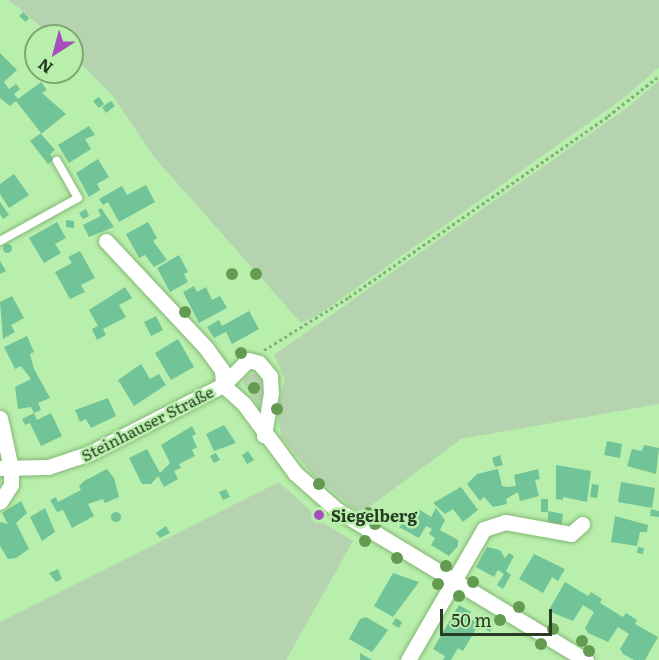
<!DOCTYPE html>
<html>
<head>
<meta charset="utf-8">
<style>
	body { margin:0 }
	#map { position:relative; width:659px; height:660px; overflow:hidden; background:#b9efac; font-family:Literata,serif }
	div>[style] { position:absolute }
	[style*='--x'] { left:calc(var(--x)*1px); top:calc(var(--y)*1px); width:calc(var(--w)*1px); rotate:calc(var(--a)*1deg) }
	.green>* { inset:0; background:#b5d3ae }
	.building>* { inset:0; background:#70c497 }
	.round { border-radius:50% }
	.path>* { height:3px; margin-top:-1.5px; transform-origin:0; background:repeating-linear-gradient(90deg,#84ae7a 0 3px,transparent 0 6px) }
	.roads { filter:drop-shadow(0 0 2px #83b675) drop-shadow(0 0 2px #83b675) }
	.lane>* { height:8px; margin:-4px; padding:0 4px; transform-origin:4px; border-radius:4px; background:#fff }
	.street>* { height:15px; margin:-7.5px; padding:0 7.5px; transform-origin:7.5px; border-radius:7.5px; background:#fff }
	.trees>* { width:12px; height:12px; margin:-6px; border-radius:50%; background:#639c50 }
	.dots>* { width:16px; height:16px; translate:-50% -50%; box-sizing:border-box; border:3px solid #b9efac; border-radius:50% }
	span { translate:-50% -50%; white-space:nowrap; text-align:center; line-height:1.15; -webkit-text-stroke:5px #b9efac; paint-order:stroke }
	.street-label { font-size:16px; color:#273c22 }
	.poi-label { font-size:16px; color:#273c22; font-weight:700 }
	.left { translate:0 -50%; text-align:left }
	.north { position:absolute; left:24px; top:24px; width:60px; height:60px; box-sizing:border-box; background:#b9efac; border:2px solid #7fa775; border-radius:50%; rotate:216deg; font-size:16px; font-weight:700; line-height:24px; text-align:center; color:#273c22 }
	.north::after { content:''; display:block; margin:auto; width:21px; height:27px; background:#a64fbc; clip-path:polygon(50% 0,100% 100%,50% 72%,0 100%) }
	.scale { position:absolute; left:440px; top:609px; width:112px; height:27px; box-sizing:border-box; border:3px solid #273c22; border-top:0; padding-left:8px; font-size:18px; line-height:21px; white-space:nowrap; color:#273c22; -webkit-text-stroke:4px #b9efac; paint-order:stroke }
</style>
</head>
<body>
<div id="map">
	<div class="green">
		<i style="clip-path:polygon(9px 0,659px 0,659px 67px,621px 100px,321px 313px,301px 323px,154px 157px,113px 96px,72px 55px,72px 36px,52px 36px)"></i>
		<i style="clip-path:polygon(659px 81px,659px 404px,461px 439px,361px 513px,347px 503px,314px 476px,282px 438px,277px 415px,285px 379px,274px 355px,627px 108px)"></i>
		<i style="clip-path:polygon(256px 373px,264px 386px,259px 406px,243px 383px,245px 377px)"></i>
		<i style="clip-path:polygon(279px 482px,325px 524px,353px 541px,286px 660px,0 660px,0 622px)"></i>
	</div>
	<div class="building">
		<i style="clip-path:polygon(23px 12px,29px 18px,26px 22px,19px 16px)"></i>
		<i style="clip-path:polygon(0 53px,17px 70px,4px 82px,9px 89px,16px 84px,20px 89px,14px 94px,18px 99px,41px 82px,47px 90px,42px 93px,66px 114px,41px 134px,55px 150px,50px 154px,54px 160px,48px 164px,30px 141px,41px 133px,16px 101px,10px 106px,0 98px)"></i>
		<i style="clip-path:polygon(99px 97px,104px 104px,99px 108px,93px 101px)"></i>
		<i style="clip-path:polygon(111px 101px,115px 106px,106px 113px,102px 107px)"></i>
		<i style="clip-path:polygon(89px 126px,95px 135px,85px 139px,91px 149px,69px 163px,58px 145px)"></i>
		<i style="clip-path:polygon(98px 159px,109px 177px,97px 184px,100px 190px,89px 197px,76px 173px)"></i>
		<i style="clip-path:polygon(14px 174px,29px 195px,9px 208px,0 194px,0 184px)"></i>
		<i style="clip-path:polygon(146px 185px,155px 202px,119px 222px,108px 202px,103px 205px,99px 199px,122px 186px,127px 195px)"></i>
		<i style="clip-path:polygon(0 202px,9px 215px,3px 219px,0 214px)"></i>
		<i style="clip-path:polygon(101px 208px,114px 227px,89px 237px,83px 225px,101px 216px,98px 210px)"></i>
		<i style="clip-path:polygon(86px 209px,89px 216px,83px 219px,79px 213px)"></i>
		<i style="clip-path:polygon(66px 220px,74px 221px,74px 228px,66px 227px)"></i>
		<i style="clip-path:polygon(57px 222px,66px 238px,55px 244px,61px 253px,44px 263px,29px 238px)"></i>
		<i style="clip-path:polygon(148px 222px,157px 238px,153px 241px,167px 260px,154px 267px,145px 255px,139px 258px,126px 234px)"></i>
		<i class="round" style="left:2.5px;top:243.5px;width:9px;height:9px"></i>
		<i style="clip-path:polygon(80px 251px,95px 278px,81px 285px,85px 292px,70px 299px,55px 272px,72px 263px,68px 257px)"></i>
		<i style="clip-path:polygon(179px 255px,188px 272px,184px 274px,188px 282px,170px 292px,157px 268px)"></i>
		<i style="clip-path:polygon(0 261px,6px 271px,0 274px)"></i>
		<i style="clip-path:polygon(194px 286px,197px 292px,206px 287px,212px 300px,220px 296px,227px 308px,199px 323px,183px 292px)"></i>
		<i style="clip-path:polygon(125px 287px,132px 298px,119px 305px,126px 317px,103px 329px,106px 335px,97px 340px,92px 329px,98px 326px,89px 310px)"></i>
		<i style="clip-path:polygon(12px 296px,24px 318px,11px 325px,15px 332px,3px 339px,0 302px)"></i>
		<i style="clip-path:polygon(249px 311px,259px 329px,232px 344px,226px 332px,214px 338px,207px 327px,219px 320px,222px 326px)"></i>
		<i style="clip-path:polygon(156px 316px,163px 330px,151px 336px,144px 322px)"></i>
		<i style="clip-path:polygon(27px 336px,34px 352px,30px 354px,34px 369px,50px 398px,38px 403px,41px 410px,34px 413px,31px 407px,18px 409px,15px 387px,31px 379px,21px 366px,15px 369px,4px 347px)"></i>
		<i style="clip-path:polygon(178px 339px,194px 367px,171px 380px,155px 353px)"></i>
		<i style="clip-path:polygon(141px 364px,150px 379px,159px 374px,166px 385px,134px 406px,118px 380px)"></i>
		<i style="clip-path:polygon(108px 398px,116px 416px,91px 428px,86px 419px,80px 422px,75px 410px)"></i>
		<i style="clip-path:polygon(34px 413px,37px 420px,51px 413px,62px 436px,41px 446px,30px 423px,25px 425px,22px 419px)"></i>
		<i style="clip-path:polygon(224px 425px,236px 443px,214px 451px,206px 434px)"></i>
		<i style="clip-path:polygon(192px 426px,196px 434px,192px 436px,197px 447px,192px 450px,195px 456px,179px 464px,181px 468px,174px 471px,178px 479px,164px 487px,158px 476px,151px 484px,142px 484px,129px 458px,147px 449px,160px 473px,170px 463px,161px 445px)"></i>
		<i style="clip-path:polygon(607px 441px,622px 444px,620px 458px,604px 455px)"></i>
		<i style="clip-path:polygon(644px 445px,659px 448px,656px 474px,627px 466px,632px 449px,642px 451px)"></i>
		<i style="clip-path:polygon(248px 451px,254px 460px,247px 464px,242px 455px)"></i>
		<i style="clip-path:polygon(216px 453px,220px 460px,214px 463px,210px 456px)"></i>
		<i style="clip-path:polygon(500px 455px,503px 465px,495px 467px,492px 458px)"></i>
		<i style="clip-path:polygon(556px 465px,591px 471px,587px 502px,563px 497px,563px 500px,556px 499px)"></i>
		<i style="clip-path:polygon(107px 469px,114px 478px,119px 497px,105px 503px,103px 499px,88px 504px,94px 516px,72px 528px,63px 510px,57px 512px,50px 500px,56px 497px,58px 502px,81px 490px,79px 486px,84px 481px)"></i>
		<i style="clip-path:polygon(498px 469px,502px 486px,509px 487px,516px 486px,514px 475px,538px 469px,540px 479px,535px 480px,539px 496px,520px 501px,518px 492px,506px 499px,507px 504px,493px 507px,484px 497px,480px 501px,467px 484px,477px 474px)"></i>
		<i style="clip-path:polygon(621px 482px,655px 488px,652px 508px,618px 502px)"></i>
		<i style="clip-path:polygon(592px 484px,599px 485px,597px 498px,590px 497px)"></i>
		<i style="clip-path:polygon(461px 487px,478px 510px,463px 522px,453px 509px,445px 514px,433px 503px)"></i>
		<i style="clip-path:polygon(226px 489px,230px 497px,223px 500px,219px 492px)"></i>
		<i style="clip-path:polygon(541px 499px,548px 499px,548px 511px,563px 514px,561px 527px,548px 525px,548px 512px,541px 512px)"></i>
		<i style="clip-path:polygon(21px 501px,27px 513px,16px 523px,29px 549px,16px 558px,8px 559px,0 546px,0 522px,8px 524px,2px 513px)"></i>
		<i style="clip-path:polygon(45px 508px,55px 532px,42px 541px,30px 517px)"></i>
		<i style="clip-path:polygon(436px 508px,445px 520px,440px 530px,458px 540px,458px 546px,449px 556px,431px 545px,435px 538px,429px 534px,432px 529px,426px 526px,419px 538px,399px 527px,413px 512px,420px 510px,431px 517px)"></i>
		<i style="clip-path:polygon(651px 509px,659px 511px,659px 517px,650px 516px)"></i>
		<i class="round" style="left:111px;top:512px;width:10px;height:10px"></i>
		<i style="clip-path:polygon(615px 516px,648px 525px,647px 532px,640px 532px,637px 546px,611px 542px)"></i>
		<i style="clip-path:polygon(166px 526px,170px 533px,160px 538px,156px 533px)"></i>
		<i style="clip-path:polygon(487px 547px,500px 550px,505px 558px,509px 553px,514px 556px,506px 571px,511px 575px,503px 589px,497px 585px,504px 574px,498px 570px,494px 577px,476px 567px)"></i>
		<i style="clip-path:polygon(638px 547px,644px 548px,643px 554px,637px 553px)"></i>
		<i style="clip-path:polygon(534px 554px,565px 569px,558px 581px,552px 577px,543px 593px,519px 579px)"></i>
		<i style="clip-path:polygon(58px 569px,62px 579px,56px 582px,49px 573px)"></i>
		<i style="clip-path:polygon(393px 573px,419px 582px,393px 617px,374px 606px)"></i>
		<i style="clip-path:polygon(565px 582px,588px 596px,591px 592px,602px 599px,600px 603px,623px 617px,626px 613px,637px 620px,635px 624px,658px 637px,645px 660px,634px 660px,623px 654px,620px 649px,629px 634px,618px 627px,608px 642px,588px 633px,585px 628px,594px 612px,583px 605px,573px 621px,553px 613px,550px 608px)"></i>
		<i style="clip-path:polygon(459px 605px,471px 612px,468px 617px,479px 624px,463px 651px,458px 648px,451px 660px,443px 660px,445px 656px,433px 649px)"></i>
		<i style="clip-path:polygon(366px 617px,388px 630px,372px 652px,349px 639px,360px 619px)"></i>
		<i style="clip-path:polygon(396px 618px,402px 622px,399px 628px,392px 624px)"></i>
		<i style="clip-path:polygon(484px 619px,494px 625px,490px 632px,482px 627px)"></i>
		<i style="clip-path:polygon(360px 653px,372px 660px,360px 660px)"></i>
	</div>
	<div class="path">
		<i style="--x:264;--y:350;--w:100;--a:-31.9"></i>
		<i style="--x:349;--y:297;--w:316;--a:-34.9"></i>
		<i style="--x:608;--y:116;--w:65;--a:-38.1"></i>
	</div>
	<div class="roads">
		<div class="lane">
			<i style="--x:0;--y:241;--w:89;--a:-28.9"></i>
			<i style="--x:78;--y:198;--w:43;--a:-119.6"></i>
		</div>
		<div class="street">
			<i style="--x:106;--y:241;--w:146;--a:46.9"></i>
			<i style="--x:206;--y:348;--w:27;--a:54"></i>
			<i style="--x:222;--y:370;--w:15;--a:86"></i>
			<i style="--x:223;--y:385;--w:28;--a:42"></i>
			<i style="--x:244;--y:404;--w:86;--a:53.5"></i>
			<i style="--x:295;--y:473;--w:56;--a:41.4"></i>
			<i style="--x:337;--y:510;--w:291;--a:31.1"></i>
			<i style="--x:0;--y:418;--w:51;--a:77.6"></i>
			<i style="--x:11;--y:468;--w:17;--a:90"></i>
			<i style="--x:11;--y:485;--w:20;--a:123"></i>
			<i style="--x:0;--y:468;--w:48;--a:-1.2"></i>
			<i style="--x:48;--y:467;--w:44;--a:-18.4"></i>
			<i style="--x:90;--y:453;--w:149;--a:-27.1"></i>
			<i style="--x:223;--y:385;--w:35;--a:-45"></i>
			<i style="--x:248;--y:360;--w:11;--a:15"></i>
			<i style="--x:259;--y:363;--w:17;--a:50"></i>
			<i style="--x:270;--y:376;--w:17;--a:87"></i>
			<i style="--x:271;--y:393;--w:43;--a:99.5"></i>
			<i style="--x:408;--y:660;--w:151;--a:-59.9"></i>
			<i style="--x:484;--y:529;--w:22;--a:-18"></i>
			<i style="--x:505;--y:522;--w:67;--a:10.3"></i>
			<i style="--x:571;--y:534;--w:15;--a:-42"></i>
		</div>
	</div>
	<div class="trees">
		<i style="left:232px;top:274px"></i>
		<i style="left:256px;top:274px"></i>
		<i style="left:185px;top:312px"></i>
		<i style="left:241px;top:353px"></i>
		<i style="left:254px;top:388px"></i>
		<i style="left:277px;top:409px"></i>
		<i style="left:319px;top:484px"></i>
		<i style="left:368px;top:513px"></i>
		<i style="left:375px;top:524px"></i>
		<i style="left:365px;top:541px"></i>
		<i style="left:397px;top:558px"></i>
		<i style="left:446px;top:566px"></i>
		<i style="left:473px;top:582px"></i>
		<i style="left:438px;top:584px"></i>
		<i style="left:459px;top:596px"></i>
		<i style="left:519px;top:607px"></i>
		<i style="left:500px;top:620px"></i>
		<i style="left:553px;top:629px"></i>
		<i style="left:582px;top:641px"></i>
		<i style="left:541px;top:644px"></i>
		<i style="left:589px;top:651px"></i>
	</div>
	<div class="dots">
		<i style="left:319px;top:515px;background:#a64fbc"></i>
	</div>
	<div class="street-label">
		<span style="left:147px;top:423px;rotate:-27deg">Steinhauser Straße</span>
	</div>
	<div class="poi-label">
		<span class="left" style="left:331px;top:515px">Siegelberg</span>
	</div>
	<div class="north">N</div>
	<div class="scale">50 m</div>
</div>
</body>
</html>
